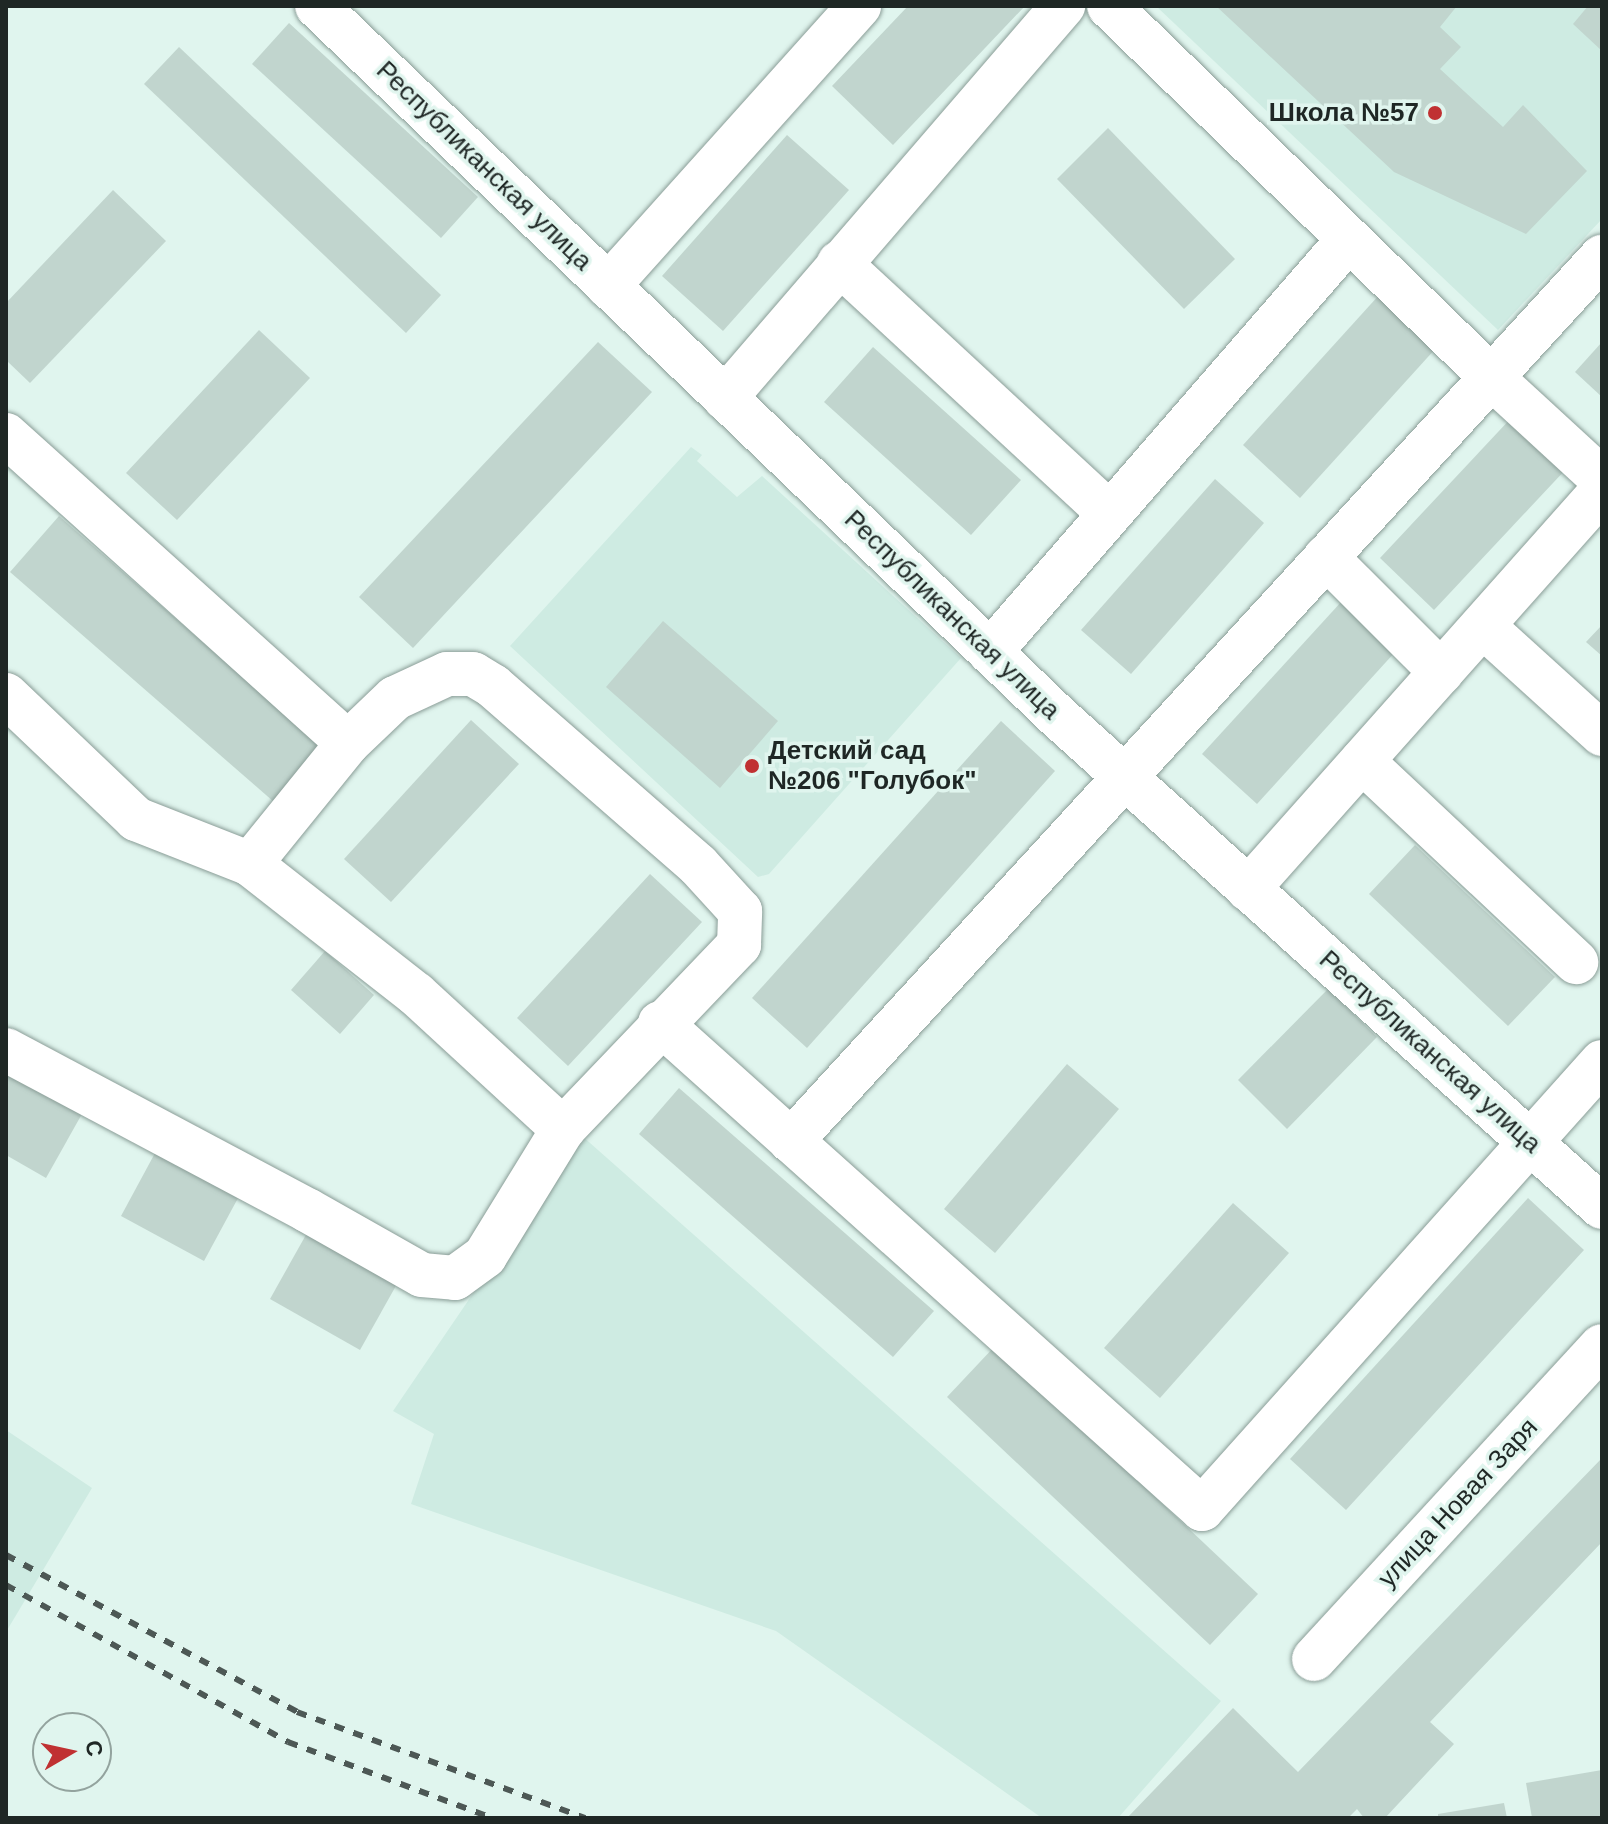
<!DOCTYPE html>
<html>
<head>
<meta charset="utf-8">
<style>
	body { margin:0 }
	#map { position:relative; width:1608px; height:1824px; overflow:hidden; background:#e0f5ee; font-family:Arial,sans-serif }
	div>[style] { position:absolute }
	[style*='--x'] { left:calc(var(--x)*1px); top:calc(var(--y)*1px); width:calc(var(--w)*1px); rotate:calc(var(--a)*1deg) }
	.built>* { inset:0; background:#ceebe2 }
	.building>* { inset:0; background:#c1d5ce }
	.roads { filter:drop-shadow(0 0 2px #8a9d97) drop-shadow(0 0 2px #8a9d97) }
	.minor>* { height:44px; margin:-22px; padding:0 22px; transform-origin:22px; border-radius:22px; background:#fff }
	.rail>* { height:6px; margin-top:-3px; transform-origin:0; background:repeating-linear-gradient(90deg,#4d5855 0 10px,transparent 0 20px) }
	.dots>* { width:22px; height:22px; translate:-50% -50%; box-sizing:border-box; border:4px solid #e0f5ee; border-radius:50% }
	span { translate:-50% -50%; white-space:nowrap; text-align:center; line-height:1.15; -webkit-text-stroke:7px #e0f5ee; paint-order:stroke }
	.poi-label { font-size:26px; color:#1f2725; font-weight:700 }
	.right { translate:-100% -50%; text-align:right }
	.left { translate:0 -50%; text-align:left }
	.street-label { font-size:26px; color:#1f2725 }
	.frame { position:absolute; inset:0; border:8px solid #1f2725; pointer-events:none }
	.north { position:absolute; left:32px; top:1712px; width:80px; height:80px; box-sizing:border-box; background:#e0f5ee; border:2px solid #93a39e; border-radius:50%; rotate:81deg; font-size:22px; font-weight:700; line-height:32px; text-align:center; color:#1f2725 }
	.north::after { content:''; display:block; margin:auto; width:28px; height:36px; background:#c03132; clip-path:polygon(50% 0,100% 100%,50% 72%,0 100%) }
</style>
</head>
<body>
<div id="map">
	<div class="built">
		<i style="clip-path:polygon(1156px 6px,1602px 6px,1602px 219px,1498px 330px)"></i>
		<i style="clip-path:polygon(691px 447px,702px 455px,697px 461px,737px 497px,762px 476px,961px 658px,769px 874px,758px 877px,510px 646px)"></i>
		<i style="clip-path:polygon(581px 1135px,1221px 1701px,1118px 1818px,1042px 1818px,776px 1631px,411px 1504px,434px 1434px,393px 1411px)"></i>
		<i style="clip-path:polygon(6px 1430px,92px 1488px,6px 1632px)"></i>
	</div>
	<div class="building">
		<i style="clip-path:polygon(908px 6px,1025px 6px,893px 145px,832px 86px)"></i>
		<i style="clip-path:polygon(1216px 6px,1457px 6px,1440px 27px,1461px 47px,1440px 69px,1503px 127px,1523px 105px,1587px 171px,1526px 234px,1394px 172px)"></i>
		<i style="clip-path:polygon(1588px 6px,1602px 6px,1602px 51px,1573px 24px)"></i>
		<i style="clip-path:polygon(289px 23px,478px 197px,441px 238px,252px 64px)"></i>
		<i style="clip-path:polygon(179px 47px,441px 295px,406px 333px,144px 84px)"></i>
		<i style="clip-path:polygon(1108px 128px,1235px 259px,1184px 309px,1057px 179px)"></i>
		<i style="clip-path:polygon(787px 135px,849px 190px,723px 331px,662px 276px)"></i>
		<i style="clip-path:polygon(113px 190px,166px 241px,30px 383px,6px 360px,6px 303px)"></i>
		<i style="clip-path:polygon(1380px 294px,1437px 347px,1300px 498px,1243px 445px)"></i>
		<i style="clip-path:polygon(259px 330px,310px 378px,177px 520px,126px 473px)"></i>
		<i style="clip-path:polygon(598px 342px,652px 392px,413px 648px,359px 597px)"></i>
		<i style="clip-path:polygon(1602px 342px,1602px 397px,1575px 372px)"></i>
		<i style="clip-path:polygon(873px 347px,1021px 480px,971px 535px,824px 402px)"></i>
		<i style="clip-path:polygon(1513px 416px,1568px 467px,1434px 610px,1380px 558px)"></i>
		<i style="clip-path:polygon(1215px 479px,1264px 523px,1131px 674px,1081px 630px)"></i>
		<i style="clip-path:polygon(59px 516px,322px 747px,274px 802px,10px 572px)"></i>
		<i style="clip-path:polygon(1342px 601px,1396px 651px,1257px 804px,1202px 754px)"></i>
		<i style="clip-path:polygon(663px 621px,778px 721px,720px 788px,606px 687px)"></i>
		<i style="clip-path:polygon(1602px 625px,1602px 656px,1586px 642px)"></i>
		<i style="clip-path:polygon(471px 720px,519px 764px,391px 902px,344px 859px)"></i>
		<i style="clip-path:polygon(1001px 721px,1055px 771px,807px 1048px,752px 998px)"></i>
		<i style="clip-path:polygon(1415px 845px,1555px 977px,1508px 1026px,1369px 894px)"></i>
		<i style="clip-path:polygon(650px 874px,702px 922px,568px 1066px,517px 1018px)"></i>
		<i style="clip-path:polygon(325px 951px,374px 995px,340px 1034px,291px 990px)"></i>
		<i style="clip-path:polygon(1328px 989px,1377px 1037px,1287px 1129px,1238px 1080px)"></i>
		<i style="clip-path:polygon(6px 1059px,87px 1105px,46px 1178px,6px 1155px)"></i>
		<i style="clip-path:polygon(1067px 1064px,1119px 1109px,995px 1253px,944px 1209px)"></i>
		<i style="clip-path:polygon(679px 1088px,934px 1311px,893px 1357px,639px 1134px)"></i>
		<i style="clip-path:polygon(161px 1142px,244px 1187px,204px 1261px,121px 1216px)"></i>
		<i style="clip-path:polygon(1528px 1198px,1584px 1250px,1346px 1510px,1290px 1459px)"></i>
		<i style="clip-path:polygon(1233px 1203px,1289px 1253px,1160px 1398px,1104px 1348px)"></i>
		<i style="clip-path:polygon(312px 1224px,402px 1275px,360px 1350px,270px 1299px)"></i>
		<i style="clip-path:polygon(995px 1346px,1258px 1594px,1210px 1645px,947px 1397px)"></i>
		<i style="clip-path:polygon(1602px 1458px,1602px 1542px,1430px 1722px,1454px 1744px,1385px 1818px,1364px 1818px,1357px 1809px,1348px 1818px,1127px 1818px,1233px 1708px,1298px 1772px)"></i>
		<i style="clip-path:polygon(1602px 1770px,1602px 1818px,1532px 1818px,1526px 1783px)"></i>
		<i style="clip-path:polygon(1504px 1803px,1507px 1818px,1438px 1818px,1438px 1814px)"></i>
	</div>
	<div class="roads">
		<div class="minor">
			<i style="--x:317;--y:6;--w:1024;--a:43.81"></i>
			<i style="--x:1056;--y:715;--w:735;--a:42.02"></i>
			<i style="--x:1109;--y:6;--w:533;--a:44.16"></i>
			<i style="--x:1491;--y:377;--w:151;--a:42.6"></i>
			<i style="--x:839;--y:263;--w:369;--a:42.8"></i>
			<i style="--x:608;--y:286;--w:376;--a:-48.1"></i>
			<i style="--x:725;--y:398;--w:518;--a:-49.23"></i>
			<i style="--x:6;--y:435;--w:460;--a:42"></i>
			<i style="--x:1326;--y:557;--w:163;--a:45"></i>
			<i style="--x:1483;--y:626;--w:161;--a:42.2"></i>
			<i style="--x:990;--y:652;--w:547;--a:-49"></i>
			<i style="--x:6;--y:695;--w:180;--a:43.6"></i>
			<i style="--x:136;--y:819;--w:123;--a:21.5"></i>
			<i style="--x:250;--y:864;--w:211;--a:38.1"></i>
			<i style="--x:416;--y:994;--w:200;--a:42.6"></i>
			<i style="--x:1362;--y:761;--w:294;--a:43.2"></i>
			<i style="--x:1248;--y:889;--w:533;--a:-48.35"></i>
			<i style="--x:660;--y:1023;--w:728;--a:41.88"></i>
			<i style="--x:1202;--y:1509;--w:600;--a:-48.18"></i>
			<i style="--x:6;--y:1050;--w:341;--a:28"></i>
			<i style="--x:307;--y:1210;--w:132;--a:29.5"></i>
			<i style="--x:422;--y:1275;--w:33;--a:5"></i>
			<i style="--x:455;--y:1278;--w:37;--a:-36"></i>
			<i style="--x:485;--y:1256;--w:149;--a:-58.4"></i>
			<i style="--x:563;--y:1129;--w:255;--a:-46.3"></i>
			<i style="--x:739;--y:945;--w:34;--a:-88"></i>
			<i style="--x:740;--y:911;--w:62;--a:-132.4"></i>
			<i style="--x:698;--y:865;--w:272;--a:-138.9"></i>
			<i style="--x:493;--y:686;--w:23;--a:-149"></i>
			<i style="--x:473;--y:674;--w:26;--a:180"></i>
			<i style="--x:447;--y:674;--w:57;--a:155.2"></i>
			<i style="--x:395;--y:698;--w:65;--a:136.2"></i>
			<i style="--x:348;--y:743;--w:156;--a:129"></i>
			<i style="--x:791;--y:1141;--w:1200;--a:-47.47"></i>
			<i style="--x:1314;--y:1659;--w:425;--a:-47.4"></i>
		</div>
	</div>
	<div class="rail">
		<i style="--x:6;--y:1555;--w:331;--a:28.3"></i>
		<i style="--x:297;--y:1712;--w:307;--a:20.2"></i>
		<i style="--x:6;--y:1585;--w:323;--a:29.1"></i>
		<i style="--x:288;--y:1742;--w:218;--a:20.4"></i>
	</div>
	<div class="dots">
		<i style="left:1435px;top:113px;background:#c03132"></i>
		<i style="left:752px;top:766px;background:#c03132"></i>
	</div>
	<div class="poi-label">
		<span class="right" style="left:1419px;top:113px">Школа №57</span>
		<span class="left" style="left:768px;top:766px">Детский сад<br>№206 "Голубок"</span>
	</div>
	<div class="street-label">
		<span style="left:484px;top:166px;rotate:44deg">Республиканская улица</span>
		<span style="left:952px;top:615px;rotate:44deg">Республиканская улица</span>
		<span style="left:1430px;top:1052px;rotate:42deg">Республиканская улица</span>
		<span style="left:1458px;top:1503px;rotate:-47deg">улица Новая Заря</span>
	</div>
	<div class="frame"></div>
	<div class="north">С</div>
</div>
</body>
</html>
